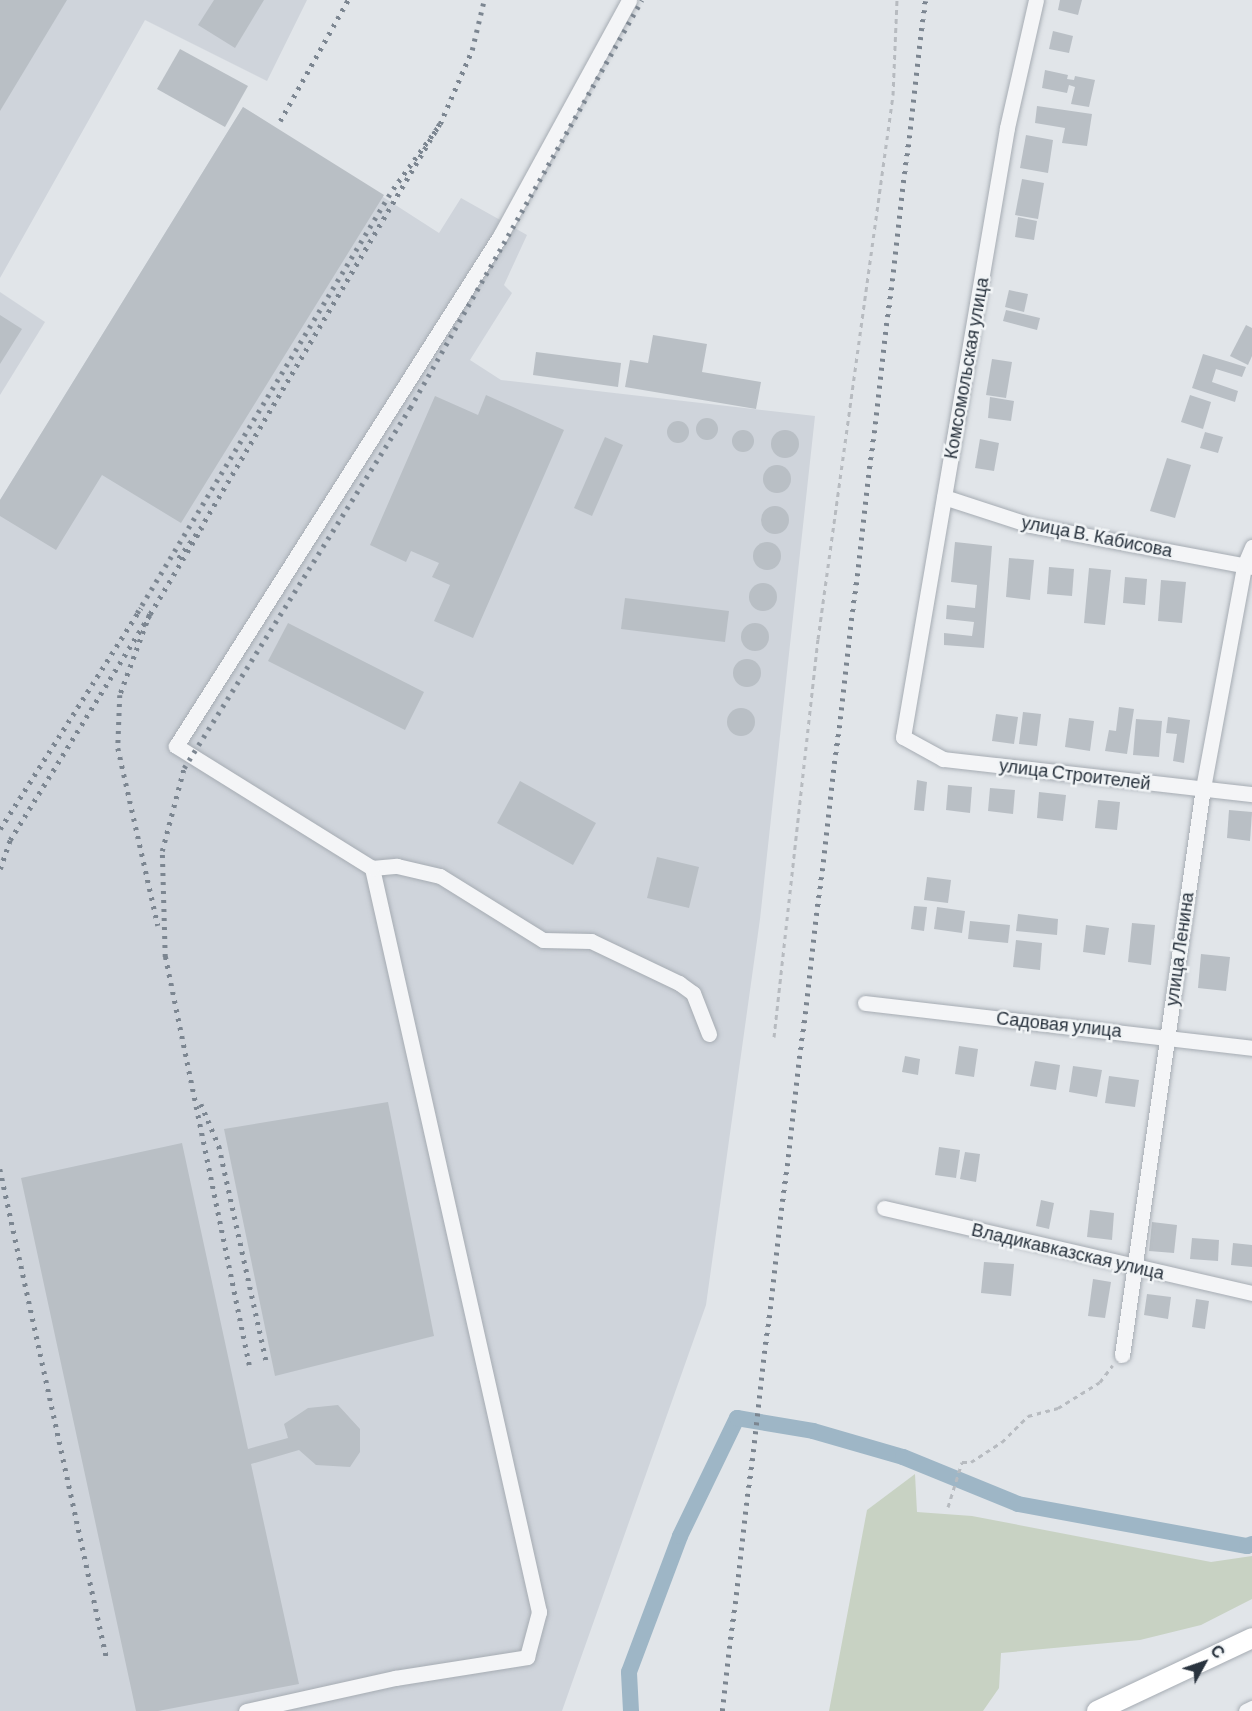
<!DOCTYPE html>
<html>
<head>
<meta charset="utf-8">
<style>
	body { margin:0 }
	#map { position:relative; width:1252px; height:1711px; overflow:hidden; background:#e1e5e9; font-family:Barlow,sans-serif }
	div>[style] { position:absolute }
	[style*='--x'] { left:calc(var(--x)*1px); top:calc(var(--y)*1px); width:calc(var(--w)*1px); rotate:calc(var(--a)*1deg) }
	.built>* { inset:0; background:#cfd4db }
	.green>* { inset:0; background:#c8d2c3 }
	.canal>* { height:16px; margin:-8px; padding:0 8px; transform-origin:8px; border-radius:8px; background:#9eb6c6 }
	.building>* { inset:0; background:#b9bfc5 }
	.round { border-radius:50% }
	.path>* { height:3px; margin-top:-1.5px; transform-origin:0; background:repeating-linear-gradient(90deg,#b7bbc0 0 4.5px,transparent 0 9px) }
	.roads { filter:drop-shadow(0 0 2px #a6acb3) drop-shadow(0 0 2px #a6acb3) }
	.minor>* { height:15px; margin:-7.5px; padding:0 7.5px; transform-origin:7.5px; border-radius:7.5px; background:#f4f5f7 }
	.major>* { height:20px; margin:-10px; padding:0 10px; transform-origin:10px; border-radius:10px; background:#fff }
	.rail>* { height:4.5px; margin-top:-2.25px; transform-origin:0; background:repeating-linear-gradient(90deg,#7c8691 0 3px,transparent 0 9px) }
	span { translate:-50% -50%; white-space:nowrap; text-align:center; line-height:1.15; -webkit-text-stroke:5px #f1f4f6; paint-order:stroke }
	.street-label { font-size:18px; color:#2a343f }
	.north { position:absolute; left:1174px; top:1633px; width:60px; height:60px; -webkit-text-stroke:4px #f1f4f6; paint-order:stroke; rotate:50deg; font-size:16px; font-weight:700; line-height:24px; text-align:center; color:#2a343f }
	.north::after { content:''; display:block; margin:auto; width:21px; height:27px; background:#2a343f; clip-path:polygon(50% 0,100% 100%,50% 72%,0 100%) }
</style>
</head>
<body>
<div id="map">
	<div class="built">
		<i style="clip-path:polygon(0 0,307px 0,267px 81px,145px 20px,0 278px)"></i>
		<i style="clip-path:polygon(243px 107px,439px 233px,461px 198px,527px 235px,504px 285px,512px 293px,470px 360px,501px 380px,815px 416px,760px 919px,706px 1305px,562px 1711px,0 1711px,0 500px)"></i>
		<i style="clip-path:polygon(0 292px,45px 322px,0 395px)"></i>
	</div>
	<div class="green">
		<i style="clip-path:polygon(915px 1474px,917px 1512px,972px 1516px,1211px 1562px,1252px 1556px,1252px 1599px,1201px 1625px,1140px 1640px,1001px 1653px,999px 1688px,983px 1711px,829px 1711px,867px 1510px)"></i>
	</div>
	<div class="canal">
		<i style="--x:631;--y:1711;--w:39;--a:-93"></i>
		<i style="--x:629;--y:1672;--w:145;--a:-69.4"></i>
		<i style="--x:680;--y:1536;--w:131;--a:-64.2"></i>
		<i style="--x:737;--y:1418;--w:77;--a:9.7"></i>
		<i style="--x:813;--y:1431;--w:94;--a:16.1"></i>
		<i style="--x:903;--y:1457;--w:124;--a:22.2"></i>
		<i style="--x:1018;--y:1504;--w:233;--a:10.4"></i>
		<i style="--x:1247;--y:1546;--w:5;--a:-22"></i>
	</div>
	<div class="building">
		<i style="clip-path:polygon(0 0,67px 0,0 111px)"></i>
		<i style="clip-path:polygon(214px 0,264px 0,235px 48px,198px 25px)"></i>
		<i style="clip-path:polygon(1060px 0,1082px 0,1078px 15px,1058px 10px)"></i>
		<i style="clip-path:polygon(1053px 31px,1073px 36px,1069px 53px,1049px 49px)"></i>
		<i style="clip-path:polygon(180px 49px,248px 86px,225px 127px,157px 89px)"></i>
		<i style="clip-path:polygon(1045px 70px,1068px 75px,1067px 79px,1074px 80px,1075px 76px,1095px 80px,1089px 107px,1071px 104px,1075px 87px,1069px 85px,1067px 93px,1042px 88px)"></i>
		<i style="clip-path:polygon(1037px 106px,1092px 114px,1087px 146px,1062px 143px,1065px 128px,1035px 123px)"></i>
		<i style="clip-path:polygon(243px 107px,384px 195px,181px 523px,102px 475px,56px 550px,0 516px,0 500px)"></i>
		<i style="clip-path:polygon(1026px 135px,1053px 140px,1048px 173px,1020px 168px)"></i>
		<i style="clip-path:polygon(1022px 179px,1044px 183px,1038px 219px,1015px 215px)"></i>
		<i style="clip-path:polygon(1018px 217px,1037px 221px,1034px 240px,1015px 237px)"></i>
		<i style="clip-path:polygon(1009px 290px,1028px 294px,1024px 312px,1005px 307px)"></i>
		<i style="clip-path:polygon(1006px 310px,1040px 318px,1037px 330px,1003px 321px)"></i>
		<i style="clip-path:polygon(0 315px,22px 329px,0 364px)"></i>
		<i style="clip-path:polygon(1246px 325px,1252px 328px,1252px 356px,1248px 365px,1230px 356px)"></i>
		<i style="clip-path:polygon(653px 335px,707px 344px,702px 372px,761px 382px,756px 409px,625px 387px,630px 360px,648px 363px)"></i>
		<i style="clip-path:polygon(536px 352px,621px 363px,618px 387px,533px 375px)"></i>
		<i style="clip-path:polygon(1203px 354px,1246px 367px,1242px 377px,1216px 369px,1212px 382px,1238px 391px,1235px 402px,1192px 388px)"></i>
		<i style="clip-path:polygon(992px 359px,1012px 362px,1006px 398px,986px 395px)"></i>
		<i style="clip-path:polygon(486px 395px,564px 430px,473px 638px,434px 621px,450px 585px,432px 577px,439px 563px,411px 551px,406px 562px,370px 545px,435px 396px,478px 415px)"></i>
		<i style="clip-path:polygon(1190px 395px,1211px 402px,1203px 429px,1181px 422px)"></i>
		<i style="clip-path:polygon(990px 397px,1014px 401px,1011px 421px,988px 418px)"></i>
		<i class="round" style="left:696px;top:418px;width:22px;height:22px"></i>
		<i class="round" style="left:667px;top:421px;width:22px;height:22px"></i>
		<i class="round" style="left:771px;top:430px;width:28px;height:28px"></i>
		<i class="round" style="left:732px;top:430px;width:22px;height:22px"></i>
		<i style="clip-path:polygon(1205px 432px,1223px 437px,1218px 453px,1200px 448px)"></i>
		<i style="clip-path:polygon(605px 437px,623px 445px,592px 516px,574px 508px)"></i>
		<i style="clip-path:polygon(980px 439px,999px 443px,994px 471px,975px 468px)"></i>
		<i style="clip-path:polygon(1167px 458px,1191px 465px,1175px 518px,1150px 511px)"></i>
		<i class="round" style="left:763px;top:465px;width:28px;height:28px"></i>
		<i class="round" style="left:761px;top:506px;width:28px;height:28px"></i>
		<i class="round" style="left:753px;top:542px;width:28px;height:28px"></i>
		<i style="clip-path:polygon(955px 542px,992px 546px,984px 648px,944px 645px,944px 633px,972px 636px,974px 622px,946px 619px,947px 605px,975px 608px,977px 585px,951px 582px)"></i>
		<i style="clip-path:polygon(1009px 558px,1034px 560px,1030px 600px,1006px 597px)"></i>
		<i style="clip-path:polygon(1049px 567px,1074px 569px,1072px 596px,1047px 594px)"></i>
		<i style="clip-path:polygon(1089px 568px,1111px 570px,1105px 625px,1084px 623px)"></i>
		<i style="clip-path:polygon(1125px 577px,1147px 579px,1145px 605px,1123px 603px)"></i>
		<i style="clip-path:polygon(1161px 580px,1186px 582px,1182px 623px,1158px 621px)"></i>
		<i class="round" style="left:749px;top:583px;width:28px;height:28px"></i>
		<i style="clip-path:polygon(625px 598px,729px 611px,725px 642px,621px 629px)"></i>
		<i class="round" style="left:741px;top:623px;width:28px;height:28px"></i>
		<i style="clip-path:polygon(288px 623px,424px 692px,405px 730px,268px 661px)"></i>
		<i class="round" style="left:733px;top:659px;width:28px;height:28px"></i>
		<i style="clip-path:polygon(1119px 707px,1134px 709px,1127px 754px,1105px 751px,1109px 730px,1116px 731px)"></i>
		<i class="round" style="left:727px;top:708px;width:28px;height:28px"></i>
		<i style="clip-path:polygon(1023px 712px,1041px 714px,1037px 746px,1019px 744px)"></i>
		<i style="clip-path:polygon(996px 714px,1018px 717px,1014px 744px,992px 741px)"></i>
		<i style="clip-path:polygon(1168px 717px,1190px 720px,1184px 763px,1173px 761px,1177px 734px,1166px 733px)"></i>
		<i style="clip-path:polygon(1069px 718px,1094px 721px,1090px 751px,1065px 747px)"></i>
		<i style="clip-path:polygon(1136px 719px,1162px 721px,1159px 757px,1133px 755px)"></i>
		<i style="clip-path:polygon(917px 780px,927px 782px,924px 811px,914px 810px)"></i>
		<i style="clip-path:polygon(520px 781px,596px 823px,573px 865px,497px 823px)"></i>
		<i style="clip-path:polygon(948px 785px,972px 787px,970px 813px,946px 810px)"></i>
		<i style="clip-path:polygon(990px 788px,1015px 790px,1013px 814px,988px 811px)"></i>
		<i style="clip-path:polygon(1039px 792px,1066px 795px,1063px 821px,1037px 818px)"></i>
		<i style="clip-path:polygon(1098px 800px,1120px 802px,1117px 830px,1095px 828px)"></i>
		<i style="clip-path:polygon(1229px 810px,1252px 812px,1250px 841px,1227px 838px)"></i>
		<i style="clip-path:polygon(657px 857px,699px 867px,689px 908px,647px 898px)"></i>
		<i style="clip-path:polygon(927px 877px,951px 880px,948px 903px,924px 900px)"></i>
		<i style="clip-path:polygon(914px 906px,927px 907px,924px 931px,911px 929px)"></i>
		<i style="clip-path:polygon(937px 907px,965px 911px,962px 933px,934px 929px)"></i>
		<i style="clip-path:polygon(1018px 914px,1058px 919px,1057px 935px,1016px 931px)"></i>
		<i style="clip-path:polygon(970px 921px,1010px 925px,1008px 943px,968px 939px)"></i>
		<i style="clip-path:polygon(1132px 923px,1155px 925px,1151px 965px,1128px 962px)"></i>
		<i style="clip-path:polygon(1086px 925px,1109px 928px,1105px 955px,1083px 952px)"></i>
		<i style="clip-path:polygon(1016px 940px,1042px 943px,1040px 970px,1013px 967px)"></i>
		<i style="clip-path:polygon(1201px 954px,1230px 957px,1226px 991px,1198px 988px)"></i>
		<i style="clip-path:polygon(959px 1046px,978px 1049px,974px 1077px,955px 1074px)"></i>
		<i style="clip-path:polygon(905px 1056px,920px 1059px,918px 1075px,902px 1072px)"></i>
		<i style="clip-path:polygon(1035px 1061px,1060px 1065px,1056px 1090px,1030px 1086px)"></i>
		<i style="clip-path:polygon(1073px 1066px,1102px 1070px,1097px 1097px,1069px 1092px)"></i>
		<i style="clip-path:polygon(1109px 1076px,1139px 1080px,1135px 1107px,1105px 1103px)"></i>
		<i style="clip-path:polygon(388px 1102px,434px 1336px,275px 1376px,224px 1129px)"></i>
		<i style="clip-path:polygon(182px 1143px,248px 1449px,288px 1438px,284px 1424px,308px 1408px,338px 1405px,360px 1429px,360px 1452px,350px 1467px,316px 1465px,299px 1450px,251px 1464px,299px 1684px,158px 1711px,136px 1711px,21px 1178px)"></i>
		<i style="clip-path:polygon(939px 1147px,960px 1150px,956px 1178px,935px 1175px)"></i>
		<i style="clip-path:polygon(965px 1152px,980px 1154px,976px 1182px,960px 1179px)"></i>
		<i style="clip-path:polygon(1041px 1200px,1054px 1203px,1049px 1229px,1036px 1226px)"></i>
		<i style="clip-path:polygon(1090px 1210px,1114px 1213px,1112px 1240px,1087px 1237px)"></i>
		<i style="clip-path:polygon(1152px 1222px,1177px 1225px,1174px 1253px,1149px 1251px)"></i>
		<i style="clip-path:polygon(1192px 1238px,1219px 1240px,1218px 1261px,1190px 1259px)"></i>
		<i style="clip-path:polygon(1233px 1243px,1252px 1245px,1252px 1267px,1231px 1265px)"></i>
		<i style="clip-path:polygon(984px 1262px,1014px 1264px,1011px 1296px,981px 1293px)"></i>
		<i style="clip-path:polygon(1093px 1279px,1111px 1282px,1105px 1318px,1088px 1316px)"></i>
		<i style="clip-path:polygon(1147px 1294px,1171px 1297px,1168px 1319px,1144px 1315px)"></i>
		<i style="clip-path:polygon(1196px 1299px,1209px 1301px,1205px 1329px,1192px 1327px)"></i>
	</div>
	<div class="path">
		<i style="--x:774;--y:1037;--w:400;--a:-83.7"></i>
		<i style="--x:818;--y:639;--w:549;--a:-82.15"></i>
		<i style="--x:893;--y:95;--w:95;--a:-87.6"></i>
		<i style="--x:948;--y:1507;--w:47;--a:-72.7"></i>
		<i style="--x:962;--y:1462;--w:9;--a:0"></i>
		<i style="--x:971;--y:1462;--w:37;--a:-33"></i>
		<i style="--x:1002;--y:1442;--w:37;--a:-45"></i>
		<i style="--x:1028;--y:1416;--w:31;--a:-15"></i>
		<i style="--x:1058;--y:1408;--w:49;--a:-31.8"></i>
		<i style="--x:1100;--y:1382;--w:21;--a:-53"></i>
	</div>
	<div class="roads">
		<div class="minor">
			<i style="--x:1036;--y:0;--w:131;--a:102.8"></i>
			<i style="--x:1007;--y:128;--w:618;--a:99.69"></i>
			<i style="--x:903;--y:737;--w:46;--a:28.8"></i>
			<i style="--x:943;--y:759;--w:311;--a:6.5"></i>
			<i style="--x:944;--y:497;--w:90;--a:18"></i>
			<i style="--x:1030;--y:525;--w:226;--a:10.7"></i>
			<i style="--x:372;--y:868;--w:25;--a:-5"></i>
			<i style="--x:397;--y:866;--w:44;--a:13.1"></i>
			<i style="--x:440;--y:876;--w:121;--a:31.9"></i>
			<i style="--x:543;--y:940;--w:48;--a:1.2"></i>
			<i style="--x:591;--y:941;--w:98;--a:25.5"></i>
			<i style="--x:679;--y:983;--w:17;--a:36"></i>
			<i style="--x:693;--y:993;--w:44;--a:68.7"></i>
			<i style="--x:865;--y:1003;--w:390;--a:6.6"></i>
			<i style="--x:884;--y:1208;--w:378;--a:13"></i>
			<i style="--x:1122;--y:1355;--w:573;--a:-81.87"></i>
			<i style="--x:1203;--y:788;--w:226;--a:-79.5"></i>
			<i style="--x:1244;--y:566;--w:21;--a:-67"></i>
			<i style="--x:246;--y:1711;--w:153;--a:-12.5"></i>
			<i style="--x:395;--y:1678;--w:134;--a:-9"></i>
			<i style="--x:527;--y:1657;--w:47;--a:-75.1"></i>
			<i style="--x:539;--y:1612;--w:763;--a:-102.65"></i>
			<i style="--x:372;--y:868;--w:231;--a:-148.1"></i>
			<i style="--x:176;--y:746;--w:604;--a:-57.57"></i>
			<i style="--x:500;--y:236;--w:269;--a:-61.3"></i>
			<i style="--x:1246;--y:1711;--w:7;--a:-27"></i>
		</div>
		<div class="major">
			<i style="--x:1097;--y:1711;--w:171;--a:-25.2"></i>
		</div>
	</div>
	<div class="rail">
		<i style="--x:280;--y:121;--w:139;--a:-60.7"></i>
		<i style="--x:440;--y:124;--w:81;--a:-66.6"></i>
		<i style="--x:472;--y:50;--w:51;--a:-76.5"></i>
		<i style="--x:137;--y:613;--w:495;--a:-58.9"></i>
		<i style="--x:393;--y:189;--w:80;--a:-54.1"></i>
		<i style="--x:440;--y:124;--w:468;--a:120.6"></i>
		<i style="--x:150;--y:614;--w:101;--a:-59.1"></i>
		<i style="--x:202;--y:527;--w:42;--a:126.3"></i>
		<i style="--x:0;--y:829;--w:262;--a:-57.5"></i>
		<i style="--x:0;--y:869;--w:31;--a:-71"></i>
		<i style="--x:10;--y:840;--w:266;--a:-58.2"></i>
		<i style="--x:150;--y:614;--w:86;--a:110.3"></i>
		<i style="--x:120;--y:695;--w:53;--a:92.2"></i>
		<i style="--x:118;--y:748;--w:182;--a:77.3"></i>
		<i style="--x:201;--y:1104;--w:46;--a:66.8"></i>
		<i style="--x:219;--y:1146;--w:219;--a:77.6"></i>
		<i style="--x:0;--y:1169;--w:499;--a:77.7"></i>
		<i style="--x:249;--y:1365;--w:417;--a:-101.6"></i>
		<i style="--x:165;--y:957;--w:106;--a:-91.6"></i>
		<i style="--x:162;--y:851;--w:86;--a:-75.2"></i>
		<i style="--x:184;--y:768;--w:425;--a:-57.9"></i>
		<i style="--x:410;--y:408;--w:469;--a:-60.4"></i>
		<i style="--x:722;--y:1711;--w:1723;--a:-83.23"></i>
	</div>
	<div class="street-label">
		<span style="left:966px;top:368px;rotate:-80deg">Комсомольская улица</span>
		<span style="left:1097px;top:536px;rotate:11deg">улица В. Кабисова</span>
		<span style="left:1075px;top:774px;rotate:7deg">улица Строителей</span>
		<span style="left:1179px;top:949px;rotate:-82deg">улица Ленина</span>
		<span style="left:1059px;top:1024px;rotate:6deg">Садовая улица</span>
		<span style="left:1068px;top:1251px;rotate:13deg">Владикавказская улица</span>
	</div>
	<div class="north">С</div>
</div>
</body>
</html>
